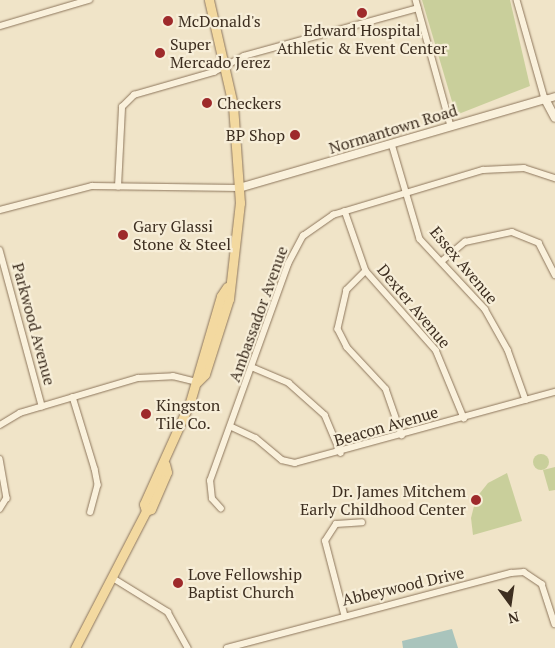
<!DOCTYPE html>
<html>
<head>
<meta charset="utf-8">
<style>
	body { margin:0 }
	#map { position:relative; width:555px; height:648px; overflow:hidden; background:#f0e4c8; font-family:"PT Serif",serif }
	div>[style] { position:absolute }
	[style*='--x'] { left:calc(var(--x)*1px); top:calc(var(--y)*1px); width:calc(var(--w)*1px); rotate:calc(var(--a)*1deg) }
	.green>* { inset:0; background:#c9cf9b }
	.round { border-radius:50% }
	.water>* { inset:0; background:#a9c4bc }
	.roads { filter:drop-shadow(0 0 1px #8d765c) drop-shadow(0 0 1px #8d765c) }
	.minor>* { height:5.5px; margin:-2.75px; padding:0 2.75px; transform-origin:2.75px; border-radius:2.75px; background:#faf1dc }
	.tertiary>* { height:7px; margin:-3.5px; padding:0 3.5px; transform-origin:3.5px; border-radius:3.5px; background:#faf1dc }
	.secondary>* { height:8px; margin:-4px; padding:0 4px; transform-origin:4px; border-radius:4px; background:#faf1dc }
	.primary>* { height:9px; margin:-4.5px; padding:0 4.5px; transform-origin:4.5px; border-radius:4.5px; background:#f3d9a0 }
	.dots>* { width:14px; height:14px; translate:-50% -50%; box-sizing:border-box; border:2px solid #f7eed8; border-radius:50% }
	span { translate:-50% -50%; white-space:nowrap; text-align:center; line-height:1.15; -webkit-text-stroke:4.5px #f7eed8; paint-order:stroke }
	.poi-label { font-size:16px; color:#3d2e20 }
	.left { translate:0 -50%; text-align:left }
	.right { translate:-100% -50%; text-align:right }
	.street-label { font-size:16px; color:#3d2e20 }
	.north { position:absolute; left:485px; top:578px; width:50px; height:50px; -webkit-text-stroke:4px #f7eed8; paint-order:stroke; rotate:166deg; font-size:14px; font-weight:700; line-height:20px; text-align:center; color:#3d2e20 }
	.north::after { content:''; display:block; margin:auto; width:18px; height:22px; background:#3d2e20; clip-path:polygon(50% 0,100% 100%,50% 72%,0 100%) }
</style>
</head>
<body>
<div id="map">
	<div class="green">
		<i style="clip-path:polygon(422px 0,510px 0,530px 86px,456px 115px)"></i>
		<i class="round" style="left:533px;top:454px;width:16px;height:16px"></i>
		<i style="clip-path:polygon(555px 467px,555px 490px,549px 491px,543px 470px)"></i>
		<i style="clip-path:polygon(507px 473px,522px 521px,473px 535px,471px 518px,476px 498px,488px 483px)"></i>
	</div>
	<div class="water">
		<i style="clip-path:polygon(452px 629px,458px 648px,403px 648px,402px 641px)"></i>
	</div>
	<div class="roads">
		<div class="minor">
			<i style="--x:416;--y:0;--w:131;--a:74.5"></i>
			<i style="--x:517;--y:0;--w:103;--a:74.2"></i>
			<i style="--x:0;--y:26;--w:93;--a:-16.3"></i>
			<i style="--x:392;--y:144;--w:99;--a:73.6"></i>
			<i style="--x:420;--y:239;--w:96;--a:47.1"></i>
			<i style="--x:485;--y:309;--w:47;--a:60.7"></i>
			<i style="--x:508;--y:350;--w:53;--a:70.2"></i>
			<i style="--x:118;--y:187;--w:80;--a:-87.1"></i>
			<i style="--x:122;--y:107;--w:17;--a:-45"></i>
			<i style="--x:134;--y:95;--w:83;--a:-16"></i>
			<i style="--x:214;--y:72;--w:34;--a:-28"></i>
			<i style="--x:244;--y:56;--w:180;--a:-15.4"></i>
			<i style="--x:0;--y:210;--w:95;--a:-14.6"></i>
			<i style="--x:92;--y:186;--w:147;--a:0.8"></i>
			<i style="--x:345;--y:211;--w:64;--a:70.7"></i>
			<i style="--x:366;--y:271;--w:106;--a:48.5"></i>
			<i style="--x:436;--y:350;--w:74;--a:67.6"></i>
			<i style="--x:0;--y:250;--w:162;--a:74.9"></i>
			<i style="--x:442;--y:261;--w:30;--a:-40"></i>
			<i style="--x:465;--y:242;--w:48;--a:-12"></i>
			<i style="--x:512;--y:232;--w:29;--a:22"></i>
			<i style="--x:539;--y:243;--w:36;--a:63"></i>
			<i style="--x:366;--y:271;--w:27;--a:135"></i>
			<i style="--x:347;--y:290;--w:40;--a:103"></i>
			<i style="--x:338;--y:329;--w:20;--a:63"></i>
			<i style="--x:347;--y:347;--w:57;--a:47.1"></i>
			<i style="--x:386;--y:389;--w:49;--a:70.8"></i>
			<i style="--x:254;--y:368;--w:38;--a:23"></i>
			<i style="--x:289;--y:383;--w:48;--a:41.6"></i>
			<i style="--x:325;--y:415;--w:41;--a:67.2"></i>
			<i style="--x:73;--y:397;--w:75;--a:73"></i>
			<i style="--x:95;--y:469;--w:16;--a:79"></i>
			<i style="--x:98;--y:485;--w:28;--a:105"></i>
			<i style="--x:0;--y:425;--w:23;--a:-31"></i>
			<i style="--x:20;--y:413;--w:123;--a:-16.5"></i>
			<i style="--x:138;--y:378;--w:35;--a:-3"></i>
			<i style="--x:173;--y:376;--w:25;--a:14"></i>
			<i style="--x:232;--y:427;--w:26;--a:25"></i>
			<i style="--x:256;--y:438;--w:34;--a:40"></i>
			<i style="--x:282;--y:460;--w:13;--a:13"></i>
			<i style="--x:295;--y:463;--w:270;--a:-15.3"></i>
			<i style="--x:0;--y:459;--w:40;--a:80"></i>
			<i style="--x:7;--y:498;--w:13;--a:122"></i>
			<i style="--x:221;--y:509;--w:13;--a:-132"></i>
			<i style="--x:212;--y:499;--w:18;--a:-96"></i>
			<i style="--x:210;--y:481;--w:231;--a:-70.2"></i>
			<i style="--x:288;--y:264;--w:32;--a:-62"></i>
			<i style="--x:303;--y:236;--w:37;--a:-35"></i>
			<i style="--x:333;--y:215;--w:157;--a:-16.7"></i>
			<i style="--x:483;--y:170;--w:41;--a:-2.8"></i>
			<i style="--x:524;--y:168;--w:33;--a:18"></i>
			<i style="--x:113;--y:578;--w:65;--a:31.7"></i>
			<i style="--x:168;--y:612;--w:41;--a:60.9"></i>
			<i style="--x:344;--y:614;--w:75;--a:-104.6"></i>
			<i style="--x:325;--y:541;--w:20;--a:-57"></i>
			<i style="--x:336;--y:524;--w:26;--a:-4"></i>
			<i style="--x:227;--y:648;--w:294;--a:-14.8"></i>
			<i style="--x:511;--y:573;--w:13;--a:-4"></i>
			<i style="--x:524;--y:572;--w:22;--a:34"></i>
			<i style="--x:542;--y:584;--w:42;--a:72"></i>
		</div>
		<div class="tertiary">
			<i style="--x:545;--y:99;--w:10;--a:-17"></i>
		</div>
		<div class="secondary">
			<i style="--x:545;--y:99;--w:21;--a:62"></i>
			<i style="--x:239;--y:188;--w:319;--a:-16.2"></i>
		</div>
		<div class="primary">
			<i style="--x:197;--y:382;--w:11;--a:-45"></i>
			<i style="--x:205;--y:374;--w:79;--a:-72.3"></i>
			<i style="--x:229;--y:299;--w:97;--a:-83.5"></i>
			<i style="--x:240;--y:203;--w:98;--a:-94.1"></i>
			<i style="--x:233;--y:105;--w:108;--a:-102.9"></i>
			<i style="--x:146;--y:511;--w:7;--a:-106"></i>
			<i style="--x:144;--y:504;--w:112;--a:-65.7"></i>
			<i style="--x:190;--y:402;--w:110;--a:-73.7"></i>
			<i style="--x:221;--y:296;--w:11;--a:-56"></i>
			<i style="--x:75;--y:648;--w:154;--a:-62.6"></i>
			<i style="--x:146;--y:511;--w:5;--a:-22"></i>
			<i style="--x:151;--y:509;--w:40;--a:-66.6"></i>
			<i style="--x:167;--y:472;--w:8;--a:-104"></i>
		</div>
	</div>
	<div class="dots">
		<i style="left:362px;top:13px;background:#9e2a2b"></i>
		<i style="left:168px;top:21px;background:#9e2a2b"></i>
		<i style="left:160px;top:53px;background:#9e2a2b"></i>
		<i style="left:207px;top:103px;background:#9e2a2b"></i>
		<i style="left:295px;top:135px;background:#9e2a2b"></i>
		<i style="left:123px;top:235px;background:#9e2a2b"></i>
		<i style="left:146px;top:414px;background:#9e2a2b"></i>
		<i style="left:476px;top:500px;background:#9e2a2b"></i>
		<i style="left:178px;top:583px;background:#9e2a2b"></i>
	</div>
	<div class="poi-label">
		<span class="left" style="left:178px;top:21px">McDonald's</span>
		<span style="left:362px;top:39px">Edward Hospital<br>Athletic &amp; Event Center</span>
		<span class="left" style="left:170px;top:53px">Super<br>Mercado Jerez</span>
		<span class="left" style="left:217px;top:103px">Checkers</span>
		<span class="right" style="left:285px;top:135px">BP Shop</span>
		<span class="left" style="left:133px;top:235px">Gary Glassi<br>Stone &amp; Steel</span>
		<span class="left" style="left:156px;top:414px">Kingston<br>Tile Co.</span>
		<span class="right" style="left:466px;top:500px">Dr. James Mitchem<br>Early Childhood Center</span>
		<span class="left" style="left:188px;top:583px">Love Fellowship<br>Baptist Church</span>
	</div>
	<div class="street-label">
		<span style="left:393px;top:129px;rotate:-17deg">Normantown Road</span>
		<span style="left:464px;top:265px;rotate:50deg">Essex Avenue</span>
		<span style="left:414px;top:306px;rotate:50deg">Dexter Avenue</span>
		<span style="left:258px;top:314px;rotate:-70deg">Ambassador Avenue</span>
		<span style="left:34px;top:324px;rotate:75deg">Parkwood Avenue</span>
		<span style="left:386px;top:426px;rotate:-16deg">Beacon Avenue</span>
		<span style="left:403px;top:586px;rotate:-13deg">Abbeywood Drive</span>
	</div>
	<div class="north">N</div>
</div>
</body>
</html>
